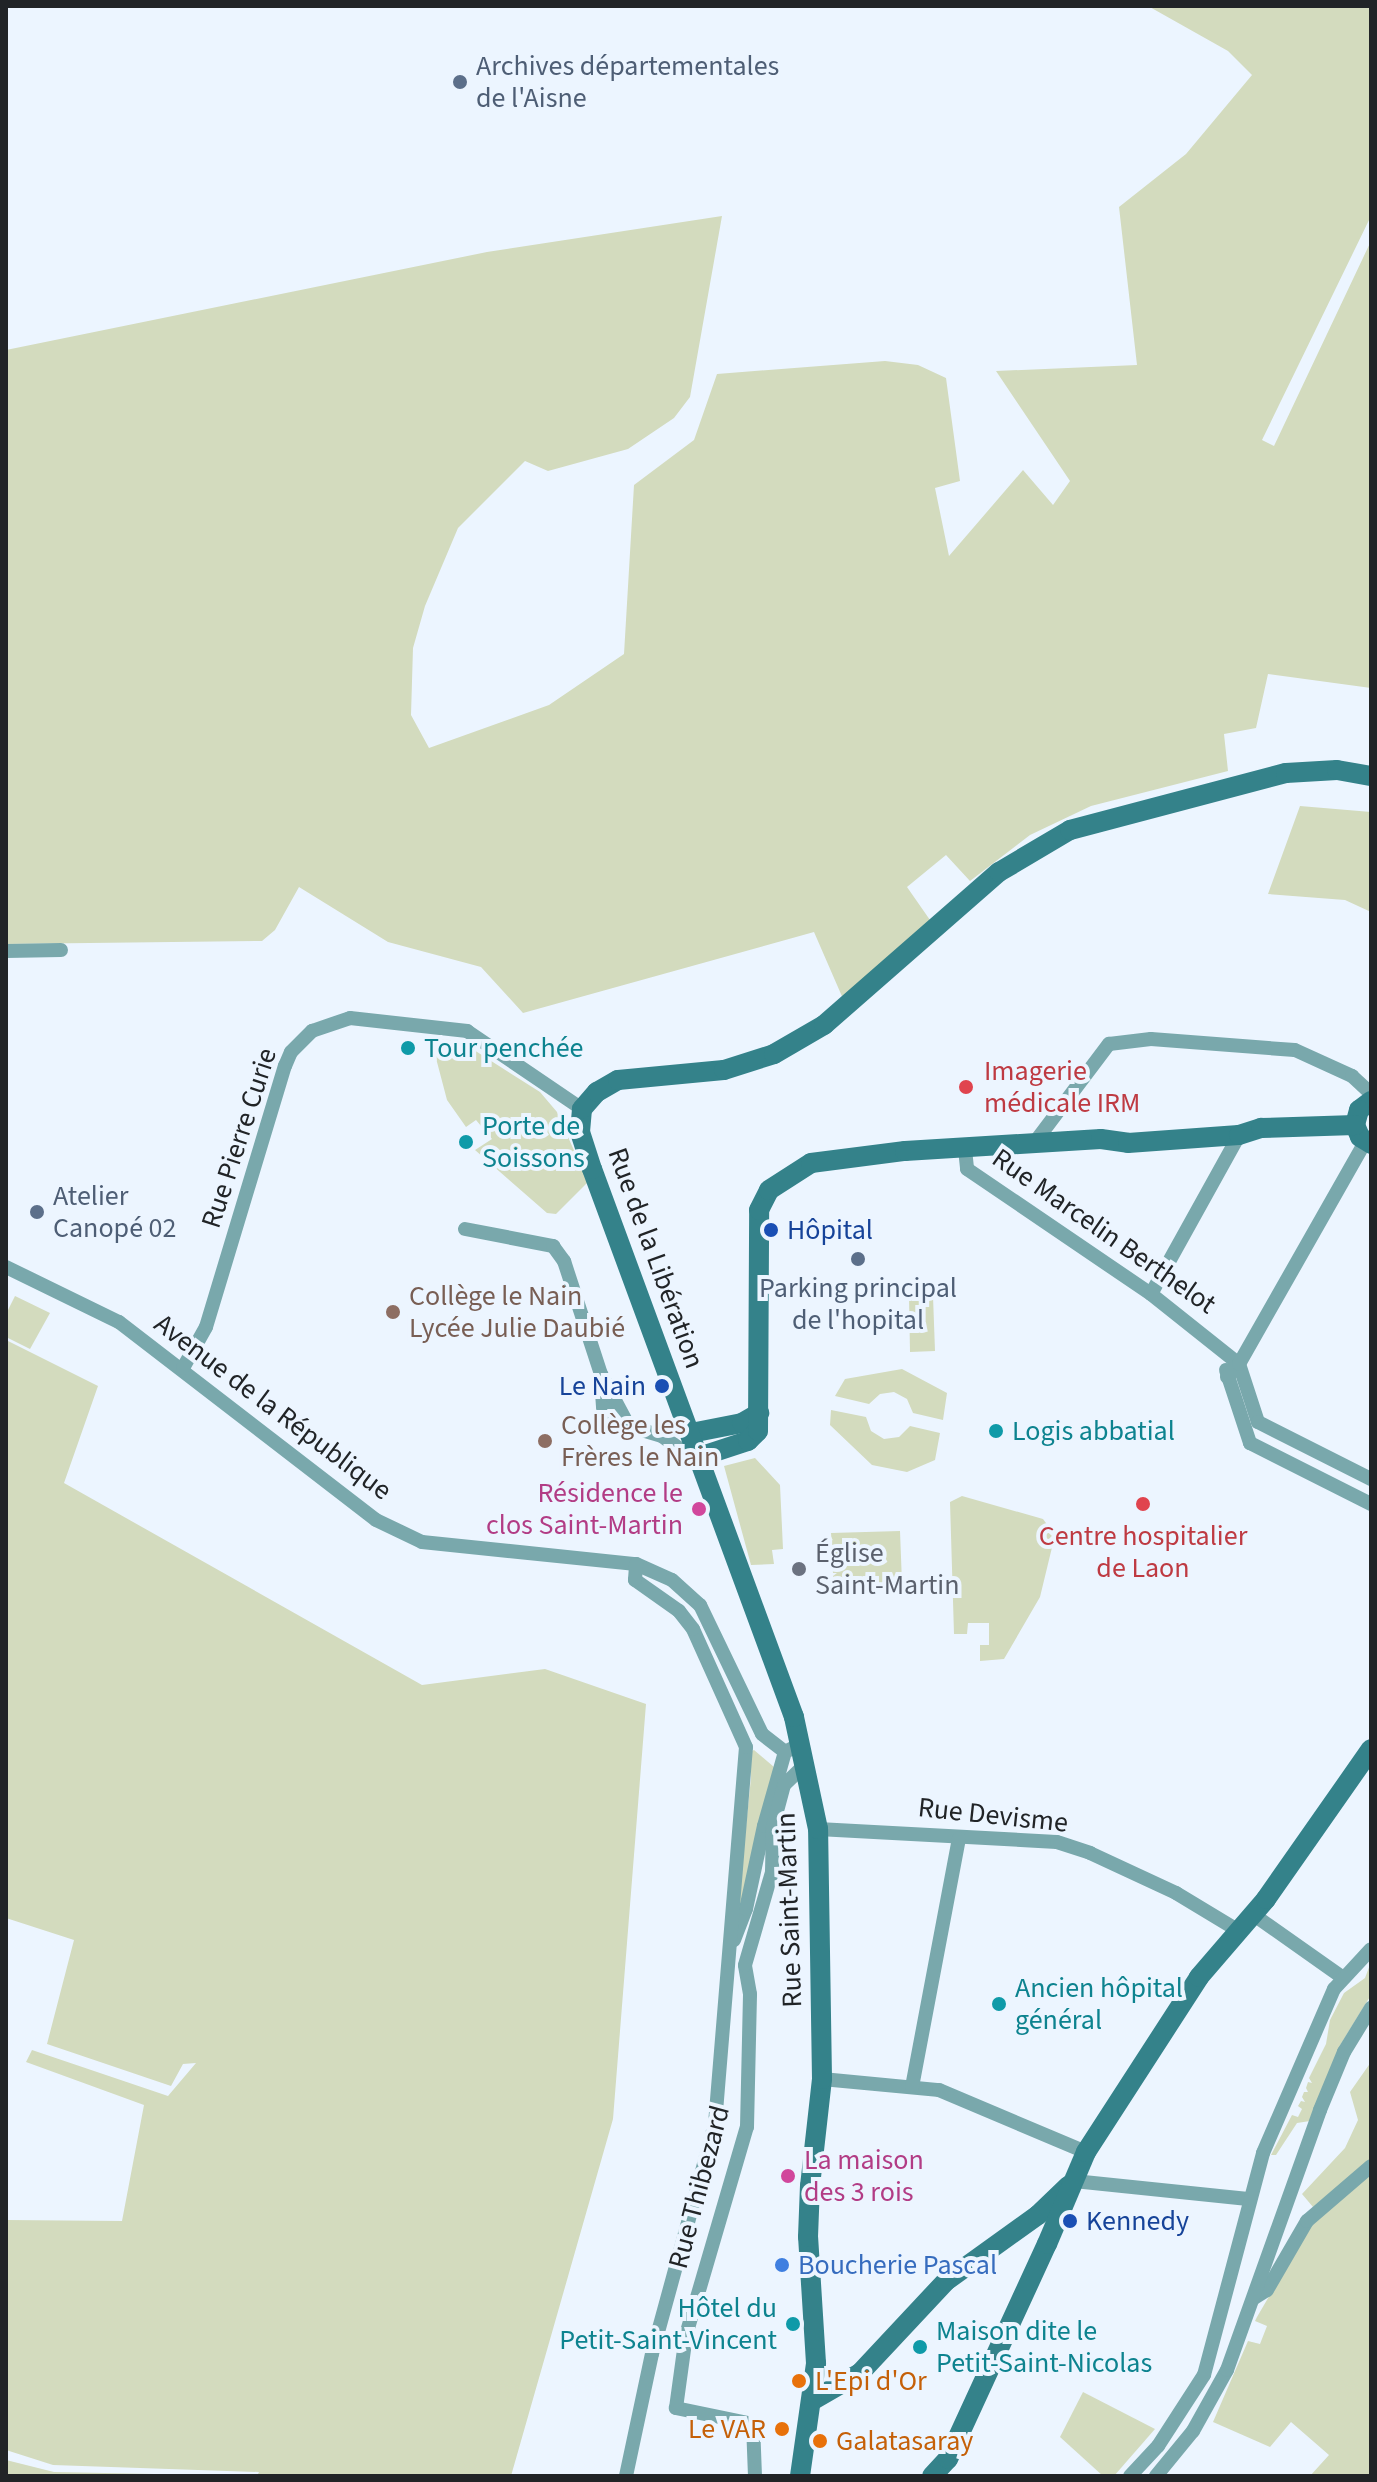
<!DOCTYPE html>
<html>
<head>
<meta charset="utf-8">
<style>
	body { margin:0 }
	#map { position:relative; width:1377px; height:2482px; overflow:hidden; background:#ecf5ff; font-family:"Source Sans 3",sans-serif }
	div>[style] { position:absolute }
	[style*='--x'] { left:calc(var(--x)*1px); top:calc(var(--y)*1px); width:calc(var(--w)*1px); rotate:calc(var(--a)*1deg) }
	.green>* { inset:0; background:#d3dbbe }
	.street>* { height:14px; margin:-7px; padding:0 7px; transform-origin:7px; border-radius:7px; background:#79a8ac }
	.secondary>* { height:20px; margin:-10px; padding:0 10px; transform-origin:10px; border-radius:10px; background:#34828a }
	.dots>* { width:22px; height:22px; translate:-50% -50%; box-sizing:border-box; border:4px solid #ecf5ff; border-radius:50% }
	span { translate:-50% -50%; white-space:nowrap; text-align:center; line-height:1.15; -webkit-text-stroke:8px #ecf5ff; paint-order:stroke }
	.service-label { font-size:28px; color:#4e5e75 }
	.left { translate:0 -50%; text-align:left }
	.culture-label { font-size:28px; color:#0d838f }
	.right { translate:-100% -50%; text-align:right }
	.health-label { font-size:28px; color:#be3a42 }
	.street-label { font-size:28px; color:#212427 }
	.transit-label { font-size:28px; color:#164399 }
	.education-label { font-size:28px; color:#785e54 }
	.hotel-label { font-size:28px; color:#b23c85 }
	.worship-label { font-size:28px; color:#5b616d }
	.shop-label { font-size:28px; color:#366cbe }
	.food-label { font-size:28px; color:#c56008 }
	.frame { position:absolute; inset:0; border:8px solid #212427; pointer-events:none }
</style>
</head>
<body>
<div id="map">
	<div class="green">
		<i style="clip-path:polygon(1148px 6px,1371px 6px,1371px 216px,1262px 440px,1274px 446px,1371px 241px,1371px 688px,1268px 674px,1256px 728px,1224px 734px,1228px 771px,1091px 806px,1030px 835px,970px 881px,946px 855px,907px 887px,930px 920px,844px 1001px,814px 932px,523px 1013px,481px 967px,388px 942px,299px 887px,275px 930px,262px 941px,6px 944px,6px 350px,487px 252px,722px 216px,690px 397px,674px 418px,628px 449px,548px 471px,525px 461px,458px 528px,425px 606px,413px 648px,411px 715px,429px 748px,549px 705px,624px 654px,634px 485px,694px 440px,717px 374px,885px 361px,918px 365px,946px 378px,960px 481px,935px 488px,949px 556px,1023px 470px,1053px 505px,1070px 481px,996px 371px,1137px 365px,1119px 207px,1186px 154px,1252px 75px,1228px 51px)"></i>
		<i style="clip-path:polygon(1300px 806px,1371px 812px,1371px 912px,1345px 900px,1268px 894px)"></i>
		<i style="clip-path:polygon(444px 1039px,463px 1043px,540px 1092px,557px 1112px,588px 1182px,556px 1214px,547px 1213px,475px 1150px,492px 1139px,476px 1120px,466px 1127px,447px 1100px,432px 1043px)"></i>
		<i style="clip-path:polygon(15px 1296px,50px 1313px,30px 1349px,6px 1337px,6px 1314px)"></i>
		<i style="clip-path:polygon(909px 1296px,933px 1296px,935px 1351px,910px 1352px)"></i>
		<i style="clip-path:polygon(6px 1340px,98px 1386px,64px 1483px,422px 1685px,545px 1669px,646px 1704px,613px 2119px,511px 2476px,6px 2476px,6px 2460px,54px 2472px,257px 2476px,259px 2472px,53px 2465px,6px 2450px,6px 2220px,122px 2221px,144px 2105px,26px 2062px,32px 2050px,168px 2096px,196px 2063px,183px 2064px,171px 2086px,47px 2044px,74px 1940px,6px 1918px)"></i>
		<i style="clip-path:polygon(902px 1369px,947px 1393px,943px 1420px,913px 1413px,907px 1399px,894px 1392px,880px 1394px,869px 1404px,835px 1396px,845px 1379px)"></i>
		<i style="clip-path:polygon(831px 1410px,866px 1417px,871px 1431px,884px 1439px,899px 1437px,910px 1426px,940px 1433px,935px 1460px,907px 1472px,872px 1465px,830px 1425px)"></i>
		<i style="clip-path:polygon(755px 1458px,780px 1485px,783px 1549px,772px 1550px,774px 1564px,751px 1565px,724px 1466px)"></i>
		<i style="clip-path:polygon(962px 1496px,1043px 1519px,1055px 1535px,1040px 1597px,1004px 1659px,980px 1661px,980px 1645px,989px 1645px,989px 1623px,968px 1623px,967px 1634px,954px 1634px,950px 1502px)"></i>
		<i style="clip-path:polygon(900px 1531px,902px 1583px,833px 1586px,833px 1576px,837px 1573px,833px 1573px,832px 1562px,837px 1561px,832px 1559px,832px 1550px,837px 1548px,832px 1547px,831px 1533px)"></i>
		<i style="clip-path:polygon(754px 1750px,774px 1767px,741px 1913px,737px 1912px,751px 1778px,750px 1752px)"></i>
		<i style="clip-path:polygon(1371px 1962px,1371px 1995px,1339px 2047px,1310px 2121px,1297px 2123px,1276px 2155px,1271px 2155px,1292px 2115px,1298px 2117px,1302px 2109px,1298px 2106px,1301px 2101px,1305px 2102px,1302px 2097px,1304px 2092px,1308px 2092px,1306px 2088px,1308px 2082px,1312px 2083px,1309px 2078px,1326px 2044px,1330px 2020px,1344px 1993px,1365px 1978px)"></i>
		<i style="clip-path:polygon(1371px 2062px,1371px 2159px,1313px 2207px,1302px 2194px,1345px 2148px,1358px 2120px,1350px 2092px)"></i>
		<i style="clip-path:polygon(1371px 2171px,1371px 2476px,1310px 2476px,1329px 2455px,1291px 2422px,1270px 2447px,1213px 2422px,1248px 2341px,1260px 2344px,1267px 2326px,1255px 2321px,1257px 2317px,1314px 2219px)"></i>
		<i style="clip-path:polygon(1083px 2392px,1155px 2429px,1114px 2476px,1103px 2476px,1060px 2437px)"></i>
	</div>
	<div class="street">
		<i style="--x:6;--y:951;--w:55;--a:-1"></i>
		<i style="--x:1032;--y:1146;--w:128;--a:-53"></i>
		<i style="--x:1109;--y:1044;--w:42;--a:-6.8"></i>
		<i style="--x:1151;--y:1039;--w:144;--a:4.4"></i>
		<i style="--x:1295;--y:1050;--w:63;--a:24.5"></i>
		<i style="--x:1352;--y:1076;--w:26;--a:43"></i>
		<i style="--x:965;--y:1149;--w:20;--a:84"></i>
		<i style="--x:967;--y:1169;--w:222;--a:34.2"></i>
		<i style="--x:1151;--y:1294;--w:112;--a:38.5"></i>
		<i style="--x:1239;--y:1364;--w:61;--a:71.9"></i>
		<i style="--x:1258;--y:1422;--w:127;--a:26.8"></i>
		<i style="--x:465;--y:1229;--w:90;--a:10.9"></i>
		<i style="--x:553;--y:1246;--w:19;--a:54"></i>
		<i style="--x:564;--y:1261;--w:119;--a:71.9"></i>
		<i style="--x:601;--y:1374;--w:55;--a:62"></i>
		<i style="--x:6;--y:1267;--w:126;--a:26"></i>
		<i style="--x:119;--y:1322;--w:324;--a:37.6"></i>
		<i style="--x:376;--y:1520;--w:51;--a:25.6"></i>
		<i style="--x:422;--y:1542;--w:215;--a:5.9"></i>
		<i style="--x:636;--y:1564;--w:39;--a:24"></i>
		<i style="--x:672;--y:1580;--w:38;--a:42"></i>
		<i style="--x:700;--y:1605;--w:143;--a:64.3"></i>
		<i style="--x:762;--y:1734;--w:29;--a:38"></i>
		<i style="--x:785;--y:1752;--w:18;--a:-27"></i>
		<i style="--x:1151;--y:1294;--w:182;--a:-61"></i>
		<i style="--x:183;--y:1368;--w:47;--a:-60.7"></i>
		<i style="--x:206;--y:1327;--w:273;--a:-73.2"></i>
		<i style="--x:285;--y:1066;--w:15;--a:-67"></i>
		<i style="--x:291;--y:1052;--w:30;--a:-45"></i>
		<i style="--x:312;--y:1031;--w:40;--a:-18.9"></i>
		<i style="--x:350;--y:1018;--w:118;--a:6.3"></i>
		<i style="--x:467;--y:1031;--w:139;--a:34.1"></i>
		<i style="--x:1226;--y:1370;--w:77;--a:71.8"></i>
		<i style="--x:1250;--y:1443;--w:136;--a:26.8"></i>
		<i style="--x:1227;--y:1377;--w:18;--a:-47"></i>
		<i style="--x:1239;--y:1364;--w:255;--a:-60.4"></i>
		<i style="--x:601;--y:1378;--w:29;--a:86"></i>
		<i style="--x:603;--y:1407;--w:19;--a:51"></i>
		<i style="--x:615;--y:1422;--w:49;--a:16.6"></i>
		<i style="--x:662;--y:1436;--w:26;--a:36"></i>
		<i style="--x:683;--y:1451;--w:14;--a:0"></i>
		<i style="--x:818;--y:1829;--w:239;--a:3.1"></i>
		<i style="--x:1057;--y:1842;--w:35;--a:18"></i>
		<i style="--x:1090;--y:1853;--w:95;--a:24.9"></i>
		<i style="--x:1176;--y:1893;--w:74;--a:31.1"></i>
		<i style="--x:1254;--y:1915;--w:108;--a:35.2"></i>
		<i style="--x:734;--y:1940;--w:33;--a:-69"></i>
		<i style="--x:746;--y:1909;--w:85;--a:-77.8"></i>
		<i style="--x:764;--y:1826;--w:77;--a:-74.2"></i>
		<i style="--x:822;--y:2079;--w:118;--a:5.4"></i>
		<i style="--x:939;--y:2090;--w:160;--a:22.9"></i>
		<i style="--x:912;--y:2087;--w:253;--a:-79.3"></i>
		<i style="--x:1074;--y:2181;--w:175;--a:5.9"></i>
		<i style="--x:1254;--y:2298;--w:15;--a:-32"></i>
		<i style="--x:1267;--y:2290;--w:80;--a:-59.9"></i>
		<i style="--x:1307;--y:2221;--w:84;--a:-40.7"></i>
		<i style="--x:626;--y:2476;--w:125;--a:-78"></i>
		<i style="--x:652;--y:2354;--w:238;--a:-74.7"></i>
		<i style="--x:715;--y:2124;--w:378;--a:-85.3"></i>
		<i style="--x:746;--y:1747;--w:129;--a:-114.2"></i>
		<i style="--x:693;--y:1629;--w:23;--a:-128"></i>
		<i style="--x:679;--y:1611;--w:54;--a:-144.8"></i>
		<i style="--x:635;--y:1580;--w:16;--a:-86"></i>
		<i style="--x:755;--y:2476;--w:52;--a:-92.2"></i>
		<i style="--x:753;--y:2424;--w:79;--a:-168.3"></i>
		<i style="--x:676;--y:2408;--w:74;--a:-82.2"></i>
		<i style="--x:686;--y:2335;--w:217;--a:-73.7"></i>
		<i style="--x:747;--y:2127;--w:133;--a:-88.7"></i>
		<i style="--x:750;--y:1994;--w:29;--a:-100"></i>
		<i style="--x:745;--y:1965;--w:97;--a:-73.8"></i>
		<i style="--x:772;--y:1872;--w:46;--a:-88.8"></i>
		<i style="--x:773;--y:1826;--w:42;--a:-75"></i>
		<i style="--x:784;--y:1785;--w:29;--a:-44"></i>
		<i style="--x:1130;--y:2476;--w:41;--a:-47"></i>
		<i style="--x:1158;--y:2446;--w:85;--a:-57.1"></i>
		<i style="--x:1204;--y:2375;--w:230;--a:-75.1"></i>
		<i style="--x:1263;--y:2153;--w:179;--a:-66.6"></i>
		<i style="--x:1334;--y:1989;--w:54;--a:-47.2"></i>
		<i style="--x:1156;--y:2476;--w:58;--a:-50.6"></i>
		<i style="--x:1193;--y:2431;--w:70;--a:-60.9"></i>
		<i style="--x:1227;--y:2370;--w:276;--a:-70.3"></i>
		<i style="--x:1320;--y:2110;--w:63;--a:-67.5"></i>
		<i style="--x:1344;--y:2052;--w:52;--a:-58.5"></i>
	</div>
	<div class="secondary">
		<i style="--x:1371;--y:1101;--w:15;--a:143"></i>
		<i style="--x:1359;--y:1110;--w:16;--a:105"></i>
		<i style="--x:1355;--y:1125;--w:13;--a:67"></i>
		<i style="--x:1360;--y:1137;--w:13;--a:32"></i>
		<i style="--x:691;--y:1433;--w:52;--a:-11.1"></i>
		<i style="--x:742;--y:1423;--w:20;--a:-30"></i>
		<i style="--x:699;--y:1457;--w:52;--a:-18.1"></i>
		<i style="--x:748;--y:1441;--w:14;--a:-45"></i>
		<i style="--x:758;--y:1431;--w:221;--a:-89.7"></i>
		<i style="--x:759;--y:1210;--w:22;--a:-63"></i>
		<i style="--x:769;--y:1190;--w:50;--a:-32.7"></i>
		<i style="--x:811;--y:1163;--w:95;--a:-7.3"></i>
		<i style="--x:905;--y:1151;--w:196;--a:-3.5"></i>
		<i style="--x:1101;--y:1139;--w:27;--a:8"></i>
		<i style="--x:1128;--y:1143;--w:111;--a:-4.1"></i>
		<i style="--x:1239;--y:1135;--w:23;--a:-18"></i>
		<i style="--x:1261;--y:1128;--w:94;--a:-1.8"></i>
		<i style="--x:813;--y:2400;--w:54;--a:-29.9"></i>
		<i style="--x:860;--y:2373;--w:126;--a:-46.9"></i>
		<i style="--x:946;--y:2281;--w:113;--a:-35.7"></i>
		<i style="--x:1038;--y:2215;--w:42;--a:-44"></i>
		<i style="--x:800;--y:2476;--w:114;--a:-81.9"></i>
		<i style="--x:816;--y:2363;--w:126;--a:-93.6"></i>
		<i style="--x:808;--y:2237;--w:51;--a:-87.8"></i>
		<i style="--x:810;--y:2186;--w:108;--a:-83.6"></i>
		<i style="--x:822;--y:2079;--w:250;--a:-90.9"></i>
		<i style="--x:818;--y:1829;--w:115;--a:-102.1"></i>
		<i style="--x:794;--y:1717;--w:584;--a:-110.23"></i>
		<i style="--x:592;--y:1169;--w:39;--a:-108"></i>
		<i style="--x:580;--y:1132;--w:23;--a:-85"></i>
		<i style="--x:582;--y:1109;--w:23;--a:-49"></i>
		<i style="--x:597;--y:1092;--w:24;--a:-30"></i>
		<i style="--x:618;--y:1080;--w:106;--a:-5.4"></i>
		<i style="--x:724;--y:1070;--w:52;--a:-17.7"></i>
		<i style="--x:774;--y:1054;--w:58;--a:-30.1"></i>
		<i style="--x:824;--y:1025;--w:232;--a:-41.2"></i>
		<i style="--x:999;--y:872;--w:82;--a:-30.6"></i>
		<i style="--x:1070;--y:830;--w:223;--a:-14.8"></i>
		<i style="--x:1286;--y:773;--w:51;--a:-3.4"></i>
		<i style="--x:1337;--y:770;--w:35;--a:10"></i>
		<i style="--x:932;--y:2476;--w:23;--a:-47"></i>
		<i style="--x:948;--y:2459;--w:237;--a:-65.3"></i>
		<i style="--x:1047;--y:2244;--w:100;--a:-67"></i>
		<i style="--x:1086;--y:2152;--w:208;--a:-57.1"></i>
		<i style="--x:1199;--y:1977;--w:103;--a:-49.3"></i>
		<i style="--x:1266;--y:1899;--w:183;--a:-55"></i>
	</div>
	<div class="dots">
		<i style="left:460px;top:82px;background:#5c6f8a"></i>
		<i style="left:408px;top:1048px;background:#0f9aa8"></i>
		<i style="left:966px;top:1087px;background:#e0444e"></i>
		<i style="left:466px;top:1142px;background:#0f9aa8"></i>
		<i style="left:37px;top:1212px;background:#5c6f8a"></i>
		<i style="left:771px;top:1230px;background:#1a4fb4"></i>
		<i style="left:858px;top:1259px;background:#5c6f8a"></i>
		<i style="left:393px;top:1312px;background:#8d6e63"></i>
		<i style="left:662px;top:1386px;background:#1a4fb4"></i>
		<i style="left:996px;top:1431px;background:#0f9aa8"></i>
		<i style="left:545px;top:1441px;background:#8d6e63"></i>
		<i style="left:1143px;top:1504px;background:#e0444e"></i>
		<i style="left:699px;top:1509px;background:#d1479c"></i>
		<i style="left:799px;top:1569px;background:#6b7280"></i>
		<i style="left:999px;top:2004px;background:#0f9aa8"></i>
		<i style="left:788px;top:2176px;background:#d1479c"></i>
		<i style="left:1070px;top:2221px;background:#1a4fb4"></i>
		<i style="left:782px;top:2265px;background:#3f7fe0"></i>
		<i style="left:793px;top:2324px;background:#0f9aa8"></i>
		<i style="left:920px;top:2347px;background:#0f9aa8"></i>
		<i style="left:799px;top:2381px;background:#e8710a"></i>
		<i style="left:782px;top:2429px;background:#e8710a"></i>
		<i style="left:820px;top:2441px;background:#e8710a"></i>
	</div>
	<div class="service-label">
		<span class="left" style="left:476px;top:82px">Archives départementales<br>de l'Aisne</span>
		<span class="left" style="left:53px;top:1212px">Atelier<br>Canopé 02</span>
		<span style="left:858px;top:1304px">Parking principal<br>de l'hopital</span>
	</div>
	<div class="culture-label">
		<span class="left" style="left:424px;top:1048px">Tour penchée</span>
		<span class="left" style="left:482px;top:1142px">Porte de<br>Soissons</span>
		<span class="left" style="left:1012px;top:1431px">Logis abbatial</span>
		<span class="left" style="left:1015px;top:2004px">Ancien hôpital<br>général</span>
		<span class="right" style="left:777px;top:2324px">Hôtel du<br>Petit-Saint-Vincent</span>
		<span class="left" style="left:936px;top:2347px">Maison dite le<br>Petit-Saint-Nicolas</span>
	</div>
	<div class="health-label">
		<span class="left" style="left:984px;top:1087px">Imagerie<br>médicale IRM</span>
		<span style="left:1143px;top:1552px">Centre hospitalier<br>de Laon</span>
	</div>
	<div class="street-label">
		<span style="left:239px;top:1138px;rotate:-72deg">Rue Pierre Curie</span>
		<span style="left:1104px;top:1231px;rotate:35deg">Rue Marcelin Berthelot</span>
		<span style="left:656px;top:1258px;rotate:70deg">Rue de la Libération</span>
		<span style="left:273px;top:1407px;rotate:37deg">Avenue de la République</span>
		<span style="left:993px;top:1815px;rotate:6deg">Rue Devisme</span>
		<span style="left:789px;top:1910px;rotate:-92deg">Rue Saint-Martin</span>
		<span style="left:699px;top:2187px;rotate:-75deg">Rue Thibezard</span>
	</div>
	<div class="transit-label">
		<span class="left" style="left:787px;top:1230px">Hôpital</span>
		<span class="right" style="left:646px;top:1386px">Le Nain</span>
		<span class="left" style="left:1086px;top:2221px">Kennedy</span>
	</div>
	<div class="education-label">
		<span class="left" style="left:409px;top:1312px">Collège le Nain<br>Lycée Julie Daubié</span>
		<span class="left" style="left:561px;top:1441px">Collège les<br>Frères le Nain</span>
	</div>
	<div class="hotel-label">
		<span class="right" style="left:683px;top:1509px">Résidence le<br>clos Saint-Martin</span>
		<span class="left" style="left:804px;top:2176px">La maison<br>des 3 rois</span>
	</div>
	<div class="worship-label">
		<span class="left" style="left:815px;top:1569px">Église<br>Saint-Martin</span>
	</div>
	<div class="shop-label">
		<span class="left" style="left:798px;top:2265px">Boucherie Pascal</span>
	</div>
	<div class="food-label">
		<span class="left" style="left:815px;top:2381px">L'Epi d'Or</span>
		<span class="right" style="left:766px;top:2429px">Le VAR</span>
		<span class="left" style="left:836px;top:2441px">Galatasaray</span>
	</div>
	<div class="frame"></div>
</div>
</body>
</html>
